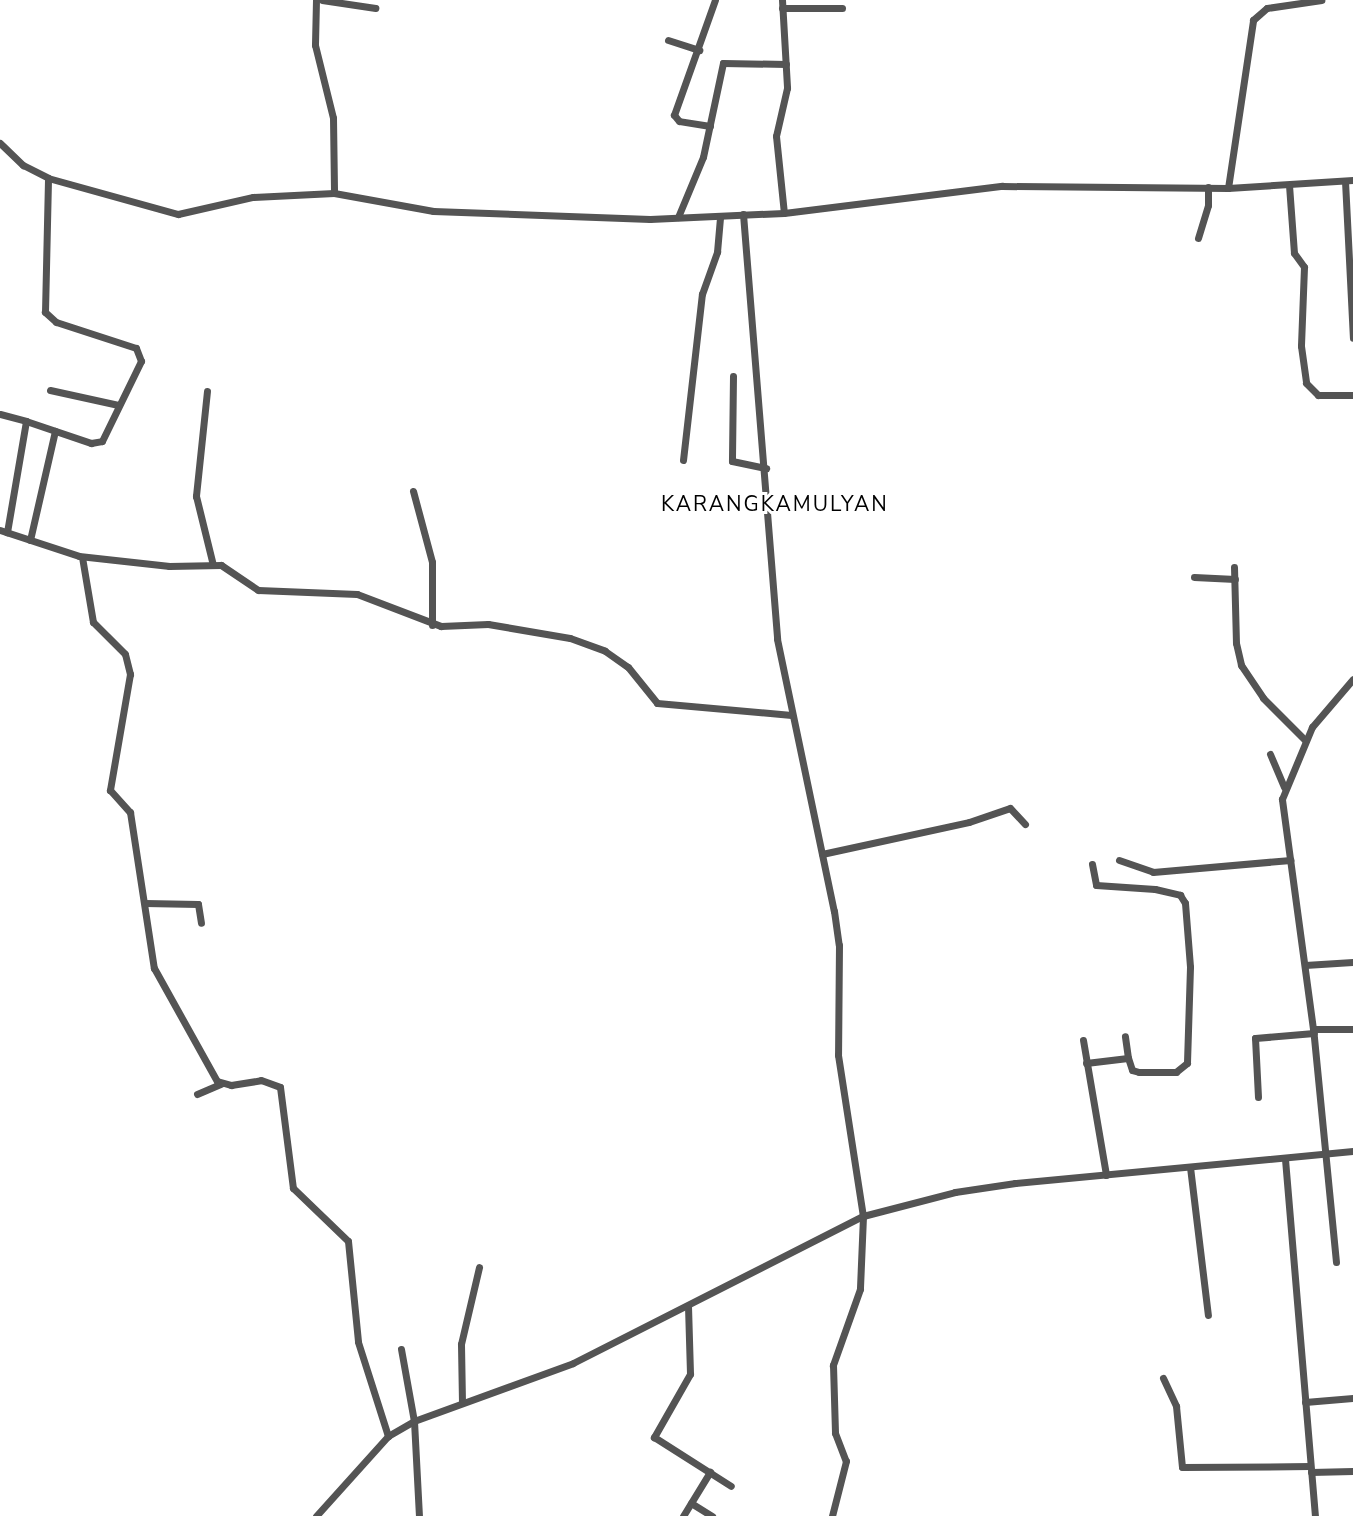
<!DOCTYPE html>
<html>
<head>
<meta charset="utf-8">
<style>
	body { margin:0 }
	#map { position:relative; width:1353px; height:1516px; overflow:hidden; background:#fff; font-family:"Nunito Sans",sans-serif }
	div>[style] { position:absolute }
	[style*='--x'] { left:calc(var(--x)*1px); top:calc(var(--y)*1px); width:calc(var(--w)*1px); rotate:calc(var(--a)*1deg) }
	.street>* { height:7px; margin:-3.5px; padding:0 3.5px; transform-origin:3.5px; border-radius:3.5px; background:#545454 }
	span { translate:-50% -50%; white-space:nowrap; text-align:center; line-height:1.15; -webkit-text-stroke:6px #fff; paint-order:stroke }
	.quarter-label { font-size:21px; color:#000; letter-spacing:2px }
</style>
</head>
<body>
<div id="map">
	<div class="street">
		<i style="--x:316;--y:0;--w:45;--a:91.3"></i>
		<i style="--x:315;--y:45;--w:75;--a:76.1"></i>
		<i style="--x:333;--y:118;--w:75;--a:89.2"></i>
		<i style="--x:322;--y:0;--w:54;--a:8.6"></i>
		<i style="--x:782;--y:0;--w:88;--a:86.7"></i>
		<i style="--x:787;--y:88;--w:49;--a:102.9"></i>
		<i style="--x:776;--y:136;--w:77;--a:84.1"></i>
		<i style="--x:782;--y:8;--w:60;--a:0"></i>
		<i style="--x:668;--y:40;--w:33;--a:18"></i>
		<i style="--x:710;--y:126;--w:31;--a:-171"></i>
		<i style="--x:679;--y:121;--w:8;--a:-130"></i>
		<i style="--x:674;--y:115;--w:122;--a:-70.4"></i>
		<i style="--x:0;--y:143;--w:32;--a:44"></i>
		<i style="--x:23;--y:165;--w:28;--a:27"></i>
		<i style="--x:48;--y:178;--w:135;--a:15.5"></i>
		<i style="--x:178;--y:214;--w:77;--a:-12.8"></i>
		<i style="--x:253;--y:197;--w:81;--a:-2.8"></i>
		<i style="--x:334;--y:193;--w:101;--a:10.3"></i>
		<i style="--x:433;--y:211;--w:217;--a:2.1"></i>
		<i style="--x:650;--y:219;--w:134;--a:-2.6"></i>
		<i style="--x:784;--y:213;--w:220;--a:-7.1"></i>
		<i style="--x:1002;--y:186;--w:226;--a:0.5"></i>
		<i style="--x:1228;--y:188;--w:125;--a:-3.7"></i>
		<i style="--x:1345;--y:181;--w:157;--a:87.1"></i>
		<i style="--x:1289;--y:185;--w:68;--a:85.8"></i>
		<i style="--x:1294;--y:253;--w:17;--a:54"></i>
		<i style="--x:1304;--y:267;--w:79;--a:92.2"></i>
		<i style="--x:1301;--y:346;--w:37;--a:82"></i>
		<i style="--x:1306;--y:383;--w:17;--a:45"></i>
		<i style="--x:1318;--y:395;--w:35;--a:0"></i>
		<i style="--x:1228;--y:188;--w:170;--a:-81.5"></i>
		<i style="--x:1253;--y:20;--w:18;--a:-41"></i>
		<i style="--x:1267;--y:8;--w:55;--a:-8.4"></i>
		<i style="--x:743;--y:214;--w:426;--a:85.4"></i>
		<i style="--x:777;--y:639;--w:278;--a:78.2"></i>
		<i style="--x:834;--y:911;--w:34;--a:82"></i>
		<i style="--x:839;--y:945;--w:110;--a:90.5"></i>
		<i style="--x:838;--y:1055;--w:163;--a:81.2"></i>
		<i style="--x:863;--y:1216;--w:73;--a:92.4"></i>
		<i style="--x:860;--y:1289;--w:81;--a:109.6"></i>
		<i style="--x:833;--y:1365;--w:68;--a:88.3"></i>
		<i style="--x:835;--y:1433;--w:30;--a:69"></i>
		<i style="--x:846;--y:1461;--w:57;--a:104.3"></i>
		<i style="--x:678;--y:217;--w:65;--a:-67.4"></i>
		<i style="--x:703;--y:157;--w:96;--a:-78"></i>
		<i style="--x:723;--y:63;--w:63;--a:0.9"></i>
		<i style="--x:1198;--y:238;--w:34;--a:-73"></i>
		<i style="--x:1208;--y:205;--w:18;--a:-90"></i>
		<i style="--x:733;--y:376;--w:85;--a:90.7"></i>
		<i style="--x:732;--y:461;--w:35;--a:12"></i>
		<i style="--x:50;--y:390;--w:70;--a:12.4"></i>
		<i style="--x:207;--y:391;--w:106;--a:96"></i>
		<i style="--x:196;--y:496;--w:71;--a:76.2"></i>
		<i style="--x:0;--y:414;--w:27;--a:15"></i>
		<i style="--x:26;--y:421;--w:113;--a:99.7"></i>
		<i style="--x:26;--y:421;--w:69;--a:18.7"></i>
		<i style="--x:91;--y:443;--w:11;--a:-10"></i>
		<i style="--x:102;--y:441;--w:89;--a:-64"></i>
		<i style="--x:141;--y:361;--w:14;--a:-111"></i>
		<i style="--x:136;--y:348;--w:84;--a:-162"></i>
		<i style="--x:56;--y:322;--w:15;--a:-138"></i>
		<i style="--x:45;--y:312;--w:134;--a:-88.7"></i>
		<i style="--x:683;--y:460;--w:167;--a:-83.5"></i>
		<i style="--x:702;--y:294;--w:45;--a:-70.3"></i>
		<i style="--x:717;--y:252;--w:36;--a:-85"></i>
		<i style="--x:413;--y:491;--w:73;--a:75"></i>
		<i style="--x:432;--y:562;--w:63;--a:90"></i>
		<i style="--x:0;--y:530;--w:83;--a:18.2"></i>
		<i style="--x:79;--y:556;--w:91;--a:6.3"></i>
		<i style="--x:169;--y:566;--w:52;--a:-1.1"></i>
		<i style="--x:221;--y:565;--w:45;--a:34"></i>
		<i style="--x:258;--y:590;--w:99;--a:2.3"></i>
		<i style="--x:357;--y:594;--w:90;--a:20.9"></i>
		<i style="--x:441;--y:626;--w:47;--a:-2.4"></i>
		<i style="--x:488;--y:624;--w:83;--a:9.7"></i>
		<i style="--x:570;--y:638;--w:37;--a:20"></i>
		<i style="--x:605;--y:651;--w:28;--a:35"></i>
		<i style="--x:628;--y:667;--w:46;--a:51.1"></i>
		<i style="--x:657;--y:703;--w:135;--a:5.1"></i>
		<i style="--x:30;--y:540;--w:112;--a:-77.1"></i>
		<i style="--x:82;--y:557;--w:66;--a:80.4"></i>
		<i style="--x:93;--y:622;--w:45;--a:45"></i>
		<i style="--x:125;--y:654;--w:21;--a:76"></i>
		<i style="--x:130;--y:674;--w:118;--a:99.8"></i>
		<i style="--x:110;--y:790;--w:30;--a:48"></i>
		<i style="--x:130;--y:812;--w:158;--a:81.3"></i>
		<i style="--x:154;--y:968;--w:129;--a:60.9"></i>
		<i style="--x:217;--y:1081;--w:15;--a:16"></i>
		<i style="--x:231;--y:1085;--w:30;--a:-9"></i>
		<i style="--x:261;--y:1080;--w:20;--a:20"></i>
		<i style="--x:280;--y:1087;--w:102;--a:82.7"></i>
		<i style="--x:293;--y:1188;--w:76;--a:43.9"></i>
		<i style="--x:348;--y:1241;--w:101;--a:84.3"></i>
		<i style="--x:358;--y:1342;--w:99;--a:72.3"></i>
		<i style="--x:1234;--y:567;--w:76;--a:88.5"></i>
		<i style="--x:1236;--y:643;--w:23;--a:77"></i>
		<i style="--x:1241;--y:665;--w:40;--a:56"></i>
		<i style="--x:1263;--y:698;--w:59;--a:45"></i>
		<i style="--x:1194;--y:577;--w:41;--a:2.8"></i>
		<i style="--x:1270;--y:754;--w:36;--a:67"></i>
		<i style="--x:822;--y:854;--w:150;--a:-12.3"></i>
		<i style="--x:969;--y:822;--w:43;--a:-18.9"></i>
		<i style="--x:1010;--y:808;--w:22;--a:47"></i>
		<i style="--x:1119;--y:860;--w:36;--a:19"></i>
		<i style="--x:1153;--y:872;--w:138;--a:-5"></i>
		<i style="--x:1092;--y:864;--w:21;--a:79"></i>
		<i style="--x:1096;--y:885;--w:59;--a:3.9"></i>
		<i style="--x:1155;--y:889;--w:26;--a:13"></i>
		<i style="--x:1180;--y:895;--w:9;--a:58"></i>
		<i style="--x:1185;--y:903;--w:64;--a:85.5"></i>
		<i style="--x:1190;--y:967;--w:96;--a:91.8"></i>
		<i style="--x:1187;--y:1063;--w:14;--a:141"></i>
		<i style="--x:1176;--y:1072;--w:37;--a:180"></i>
		<i style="--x:1139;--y:1072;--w:7;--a:-164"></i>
		<i style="--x:1132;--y:1070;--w:13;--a:-108"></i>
		<i style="--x:145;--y:903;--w:53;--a:1.1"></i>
		<i style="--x:198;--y:904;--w:19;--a:81"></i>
		<i style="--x:1305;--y:965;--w:48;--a:-3.6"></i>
		<i style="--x:1313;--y:1029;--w:40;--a:0"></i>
		<i style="--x:1083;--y:1040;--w:137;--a:80.3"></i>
		<i style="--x:1086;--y:1063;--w:42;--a:-6.8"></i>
		<i style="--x:1128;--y:1058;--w:22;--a:-98"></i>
		<i style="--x:197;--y:1094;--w:26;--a:-23"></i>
		<i style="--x:1258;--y:1097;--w:59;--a:-92.9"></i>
		<i style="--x:1255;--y:1038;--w:59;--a:-4.8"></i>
		<i style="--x:1285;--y:1159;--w:358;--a:85.2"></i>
		<i style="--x:1190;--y:1167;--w:149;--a:83.1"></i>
		<i style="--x:1336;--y:1262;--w:234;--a:-95.6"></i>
		<i style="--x:1313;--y:1029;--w:232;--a:-97.7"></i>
		<i style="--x:1282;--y:799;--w:78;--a:-67.4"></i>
		<i style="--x:1312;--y:727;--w:63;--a:-49.5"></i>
		<i style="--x:688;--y:1306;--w:68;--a:88.3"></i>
		<i style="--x:690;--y:1374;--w:73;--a:119.7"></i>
		<i style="--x:654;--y:1437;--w:91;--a:32.5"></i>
		<i style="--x:401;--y:1349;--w:73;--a:79.8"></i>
		<i style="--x:414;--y:1421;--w:95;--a:87"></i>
		<i style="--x:1163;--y:1378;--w:31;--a:65"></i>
		<i style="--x:1176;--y:1406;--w:61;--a:84.4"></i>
		<i style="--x:1182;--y:1467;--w:128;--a:-0.4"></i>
		<i style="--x:462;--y:1402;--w:58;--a:-91"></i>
		<i style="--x:461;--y:1344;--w:79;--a:-76.8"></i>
		<i style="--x:1305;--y:1402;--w:48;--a:-4.8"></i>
		<i style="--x:1311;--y:1472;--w:42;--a:-1.4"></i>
		<i style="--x:691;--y:1503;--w:25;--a:32"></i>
		<i style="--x:316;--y:1516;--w:108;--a:-48"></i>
		<i style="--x:388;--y:1436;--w:30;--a:-30"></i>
		<i style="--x:414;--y:1421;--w:169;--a:-20"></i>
		<i style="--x:573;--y:1363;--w:325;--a:-26.9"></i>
		<i style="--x:863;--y:1216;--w:95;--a:-14.6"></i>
		<i style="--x:955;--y:1192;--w:61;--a:-8.5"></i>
		<i style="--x:1015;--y:1183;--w:340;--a:-5.4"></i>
		<i style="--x:683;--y:1516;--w:52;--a:-58.5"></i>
	</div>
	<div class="quarter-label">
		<span style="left:775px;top:504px">KARANGKAMULYAN</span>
	</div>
</div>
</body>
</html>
